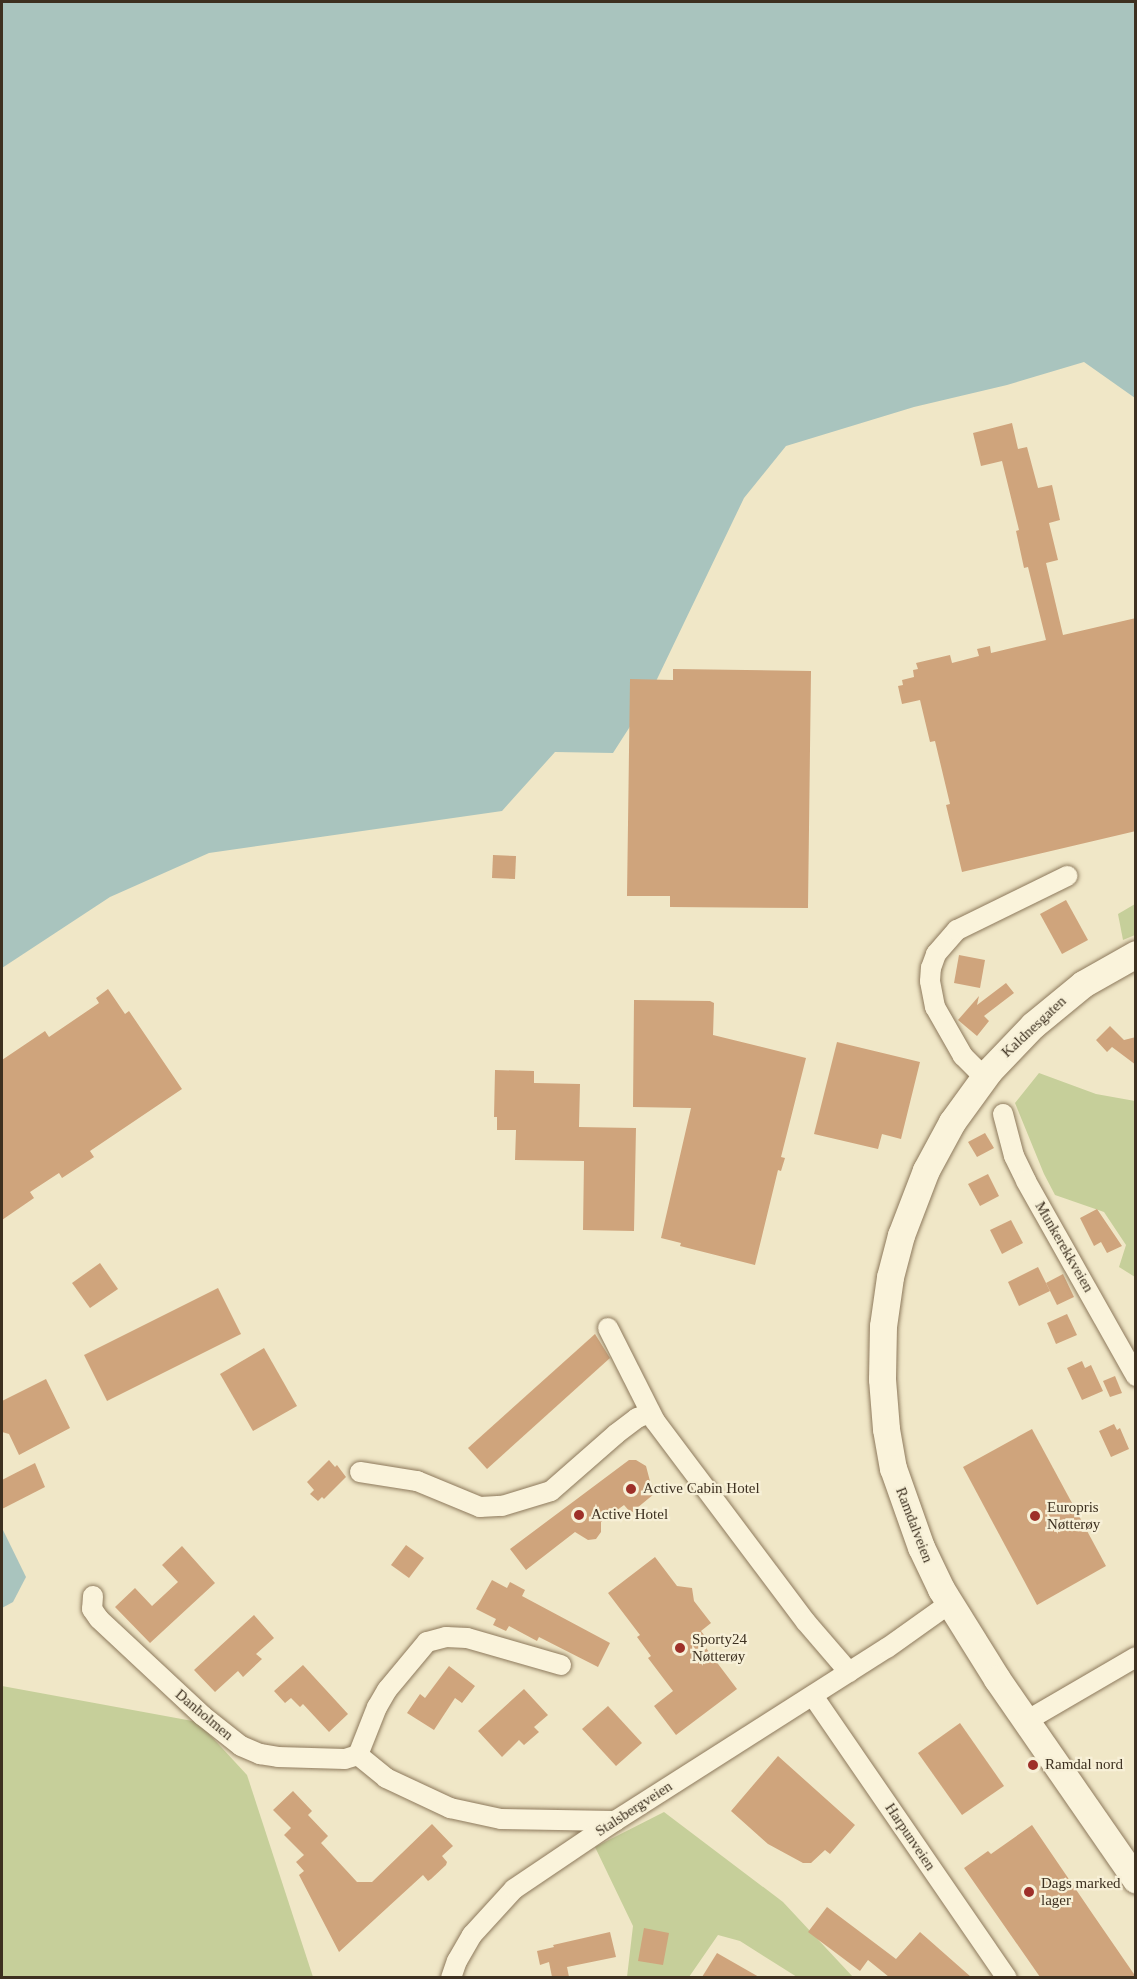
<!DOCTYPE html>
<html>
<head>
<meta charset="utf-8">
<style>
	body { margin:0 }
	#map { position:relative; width:1137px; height:1979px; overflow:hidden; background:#f0e7c7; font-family:Georgia,serif }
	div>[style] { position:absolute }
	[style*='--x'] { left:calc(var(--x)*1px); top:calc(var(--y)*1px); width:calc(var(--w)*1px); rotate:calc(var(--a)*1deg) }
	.green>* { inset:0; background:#c6cf9a }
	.water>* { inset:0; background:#a9c4be }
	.building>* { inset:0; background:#cfa47c }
	.roads { filter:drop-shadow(0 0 2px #8d795c) drop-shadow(0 0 2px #8d795c) }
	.minor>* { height:20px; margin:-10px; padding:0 10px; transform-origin:10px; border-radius:10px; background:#faf3db }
	.secondary>* { height:27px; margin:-13.5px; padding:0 13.5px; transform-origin:13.5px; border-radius:13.5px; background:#faf3db }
	.dots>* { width:16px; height:16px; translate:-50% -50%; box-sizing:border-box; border:3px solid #f7f0d7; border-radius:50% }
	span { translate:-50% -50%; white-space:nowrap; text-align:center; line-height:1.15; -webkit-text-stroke:4.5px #f7f0d7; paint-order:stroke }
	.street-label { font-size:15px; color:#3d3020 }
	.poi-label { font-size:15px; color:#3d3020 }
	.left { translate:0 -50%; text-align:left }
	.frame { position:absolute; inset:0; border:3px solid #3d3020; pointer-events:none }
</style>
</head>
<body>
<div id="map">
	<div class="green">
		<i style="clip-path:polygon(1135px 904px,1135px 935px,1123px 940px,1118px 914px)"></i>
		<i style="clip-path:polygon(1039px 1073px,1096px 1094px,1135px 1101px,1135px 1277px,1119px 1267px,1126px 1245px,1104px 1212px,1055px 1195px,1044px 1174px,1015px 1103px)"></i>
		<i style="clip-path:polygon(2px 1686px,198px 1722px,247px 1775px,313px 1977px,2px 1978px)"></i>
		<i style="clip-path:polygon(664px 1812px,783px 1902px,853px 1977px,797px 1977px,740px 1941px,718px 1935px,689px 1977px,627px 1977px,633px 1926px,595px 1847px)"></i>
	</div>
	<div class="water">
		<i style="clip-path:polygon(2px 2px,1135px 2px,1135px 398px,1084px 362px,1007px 385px,914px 407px,786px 446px,744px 498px,647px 700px,613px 753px,555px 752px,502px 811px,209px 853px,110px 897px,2px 968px)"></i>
		<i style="clip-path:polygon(2px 1528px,26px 1577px,13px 1602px,2px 1608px)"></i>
	</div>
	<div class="building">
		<i style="clip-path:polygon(1012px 423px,1018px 449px,1027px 447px,1038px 488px,1052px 485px,1060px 520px,1049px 523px,1058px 560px,1046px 563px,1063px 635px,1136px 618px,1136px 831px,962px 872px,946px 805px,950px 804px,935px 741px,930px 742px,920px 700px,902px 704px,898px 686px,903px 685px,902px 680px,914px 677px,913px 670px,918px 669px,916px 663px,950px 655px,952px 663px,979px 656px,977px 649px,990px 646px,991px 653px,1046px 640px,1028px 567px,1024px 568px,1016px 531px,1019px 530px,1002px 461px,981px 466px,973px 433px)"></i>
		<i style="clip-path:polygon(673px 669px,811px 671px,808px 908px,670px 907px,670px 896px,627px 896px,630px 679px,673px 680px)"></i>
		<i style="clip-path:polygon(493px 855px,516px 856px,515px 879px,492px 878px)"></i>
		<i style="clip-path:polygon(1066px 900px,1088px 940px,1062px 954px,1040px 914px)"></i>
		<i style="clip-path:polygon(959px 955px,985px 960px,980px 988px,954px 983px)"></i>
		<i style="clip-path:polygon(1006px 983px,1014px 993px,984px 1016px,989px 1021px,977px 1036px,958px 1020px,979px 996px,977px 1005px)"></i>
		<i style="clip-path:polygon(108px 989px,125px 1014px,129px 1011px,182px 1089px,90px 1151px,94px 1157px,62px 1178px,59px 1173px,30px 1192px,34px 1198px,2px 1220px,2px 1060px,45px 1031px,49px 1037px,99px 1003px,96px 998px)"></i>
		<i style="clip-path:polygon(634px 1000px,710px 1001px,714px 1003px,713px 1035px,806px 1058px,781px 1157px,785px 1158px,781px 1171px,778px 1170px,755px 1265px,680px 1246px,681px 1243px,661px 1238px,691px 1108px,633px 1107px)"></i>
		<i style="clip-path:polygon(1110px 1026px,1124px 1040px,1136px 1037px,1136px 1065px,1112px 1047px,1107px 1052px,1096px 1040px)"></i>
		<i style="clip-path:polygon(837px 1042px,920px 1062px,901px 1139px,882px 1134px,878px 1149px,814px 1134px)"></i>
		<i style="clip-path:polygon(495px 1070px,534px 1071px,534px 1083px,580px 1084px,579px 1127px,636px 1128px,634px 1231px,583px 1230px,584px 1161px,515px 1160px,516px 1130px,497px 1130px,497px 1117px,494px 1117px)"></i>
		<i style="clip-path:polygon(985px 1133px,994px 1148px,977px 1157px,968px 1142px)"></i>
		<i style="clip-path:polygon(988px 1174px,999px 1196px,980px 1206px,968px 1184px)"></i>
		<i style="clip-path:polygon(1097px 1209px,1122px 1246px,1107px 1253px,1101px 1242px,1094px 1246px,1080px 1218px)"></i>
		<i style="clip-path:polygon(1011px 1220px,1023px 1243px,1002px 1254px,990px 1230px)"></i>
		<i style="clip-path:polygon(100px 1263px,118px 1289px,90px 1308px,72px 1283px)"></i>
		<i style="clip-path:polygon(1038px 1267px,1050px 1291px,1019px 1306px,1008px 1282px)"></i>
		<i style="clip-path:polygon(1063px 1274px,1074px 1297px,1057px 1305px,1046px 1283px)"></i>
		<i style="clip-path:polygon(218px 1288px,241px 1334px,107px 1401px,84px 1355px)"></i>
		<i style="clip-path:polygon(1067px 1314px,1077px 1335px,1056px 1344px,1047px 1323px)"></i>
		<i style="clip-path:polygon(595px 1334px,610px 1358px,487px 1469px,468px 1448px)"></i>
		<i style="clip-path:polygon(264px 1348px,297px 1406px,253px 1431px,220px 1374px)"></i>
		<i style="clip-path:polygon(1082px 1361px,1085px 1368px,1091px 1365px,1103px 1391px,1082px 1400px,1067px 1368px)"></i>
		<i style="clip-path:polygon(1115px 1376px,1122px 1393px,1110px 1397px,1103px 1381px)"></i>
		<i style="clip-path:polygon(46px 1379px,70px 1428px,19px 1455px,9px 1434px,2px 1432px,2px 1401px)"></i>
		<i style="clip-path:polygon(1114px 1424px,1117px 1430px,1120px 1428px,1129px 1449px,1111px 1457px,1099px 1431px)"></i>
		<i style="clip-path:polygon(1032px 1429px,1106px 1566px,1037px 1605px,963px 1467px)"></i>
		<i style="clip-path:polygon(329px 1460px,335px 1467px,337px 1465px,346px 1477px,324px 1499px,322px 1497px,318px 1501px,310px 1494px,314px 1490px,307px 1482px)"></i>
		<i style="clip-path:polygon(629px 1460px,636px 1460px,646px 1466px,651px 1485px,660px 1489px,631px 1513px,624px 1505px,601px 1522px,601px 1532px,596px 1539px,588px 1540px,575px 1532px,526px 1570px,510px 1549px)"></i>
		<i style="clip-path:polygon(35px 1463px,45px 1487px,2px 1509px,2px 1480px)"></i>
		<i style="clip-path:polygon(406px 1545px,424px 1558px,409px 1578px,391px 1565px)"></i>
		<i style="clip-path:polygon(182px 1546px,215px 1583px,150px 1643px,115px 1607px,135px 1588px,152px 1606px,178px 1582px,162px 1565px)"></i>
		<i style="clip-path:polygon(655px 1557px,677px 1586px,692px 1588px,694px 1601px,711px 1623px,701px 1631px,708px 1640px,703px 1644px,737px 1689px,676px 1735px,654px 1706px,673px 1691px,648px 1658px,651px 1656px,637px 1637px,640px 1635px,608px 1593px)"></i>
		<i style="clip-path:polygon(492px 1580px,507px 1588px,510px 1582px,525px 1590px,522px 1596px,610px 1643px,598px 1667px,539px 1637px,537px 1641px,509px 1626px,506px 1631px,493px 1625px,496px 1619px,476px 1609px)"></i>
		<i style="clip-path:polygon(254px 1615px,274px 1638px,256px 1654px,262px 1659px,243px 1677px,238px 1671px,215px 1692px,194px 1670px)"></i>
		<i style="clip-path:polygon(303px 1665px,348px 1714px,329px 1732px,303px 1704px,300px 1707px,291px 1698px,285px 1703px,274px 1691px)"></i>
		<i style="clip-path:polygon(449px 1666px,475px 1686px,462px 1703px,455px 1698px,434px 1730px,407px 1713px,420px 1694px,425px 1698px)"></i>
		<i style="clip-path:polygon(524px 1689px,548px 1715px,534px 1727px,539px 1732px,524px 1745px,519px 1740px,502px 1757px,478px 1731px)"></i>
		<i style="clip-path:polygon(608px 1706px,642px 1743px,616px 1766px,582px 1729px)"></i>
		<i style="clip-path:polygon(960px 1723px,1004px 1786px,962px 1815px,918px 1753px)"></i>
		<i style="clip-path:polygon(778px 1756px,855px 1825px,830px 1854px,825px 1850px,811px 1863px,803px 1863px,768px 1844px,731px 1811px)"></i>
		<i style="clip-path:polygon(293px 1791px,312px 1811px,308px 1815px,328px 1836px,321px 1843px,357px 1882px,372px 1882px,432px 1824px,453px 1846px,442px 1856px,447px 1862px,446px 1865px,431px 1879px,428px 1881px,423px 1875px,339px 1952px,299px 1875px,304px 1871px,296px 1862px,304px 1855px,284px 1835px,291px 1828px,273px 1810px)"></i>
		<i style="clip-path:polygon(1032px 1825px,1094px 1916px,1136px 1977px,1040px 1977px,964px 1868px,988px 1851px,991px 1854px)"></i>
		<i style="clip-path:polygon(827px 1907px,896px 1959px,920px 1932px,971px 1977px,889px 1977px,868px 1960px,860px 1971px,808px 1932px)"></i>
		<i style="clip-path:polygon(644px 1928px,669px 1933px,663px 1965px,638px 1961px)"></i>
		<i style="clip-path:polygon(610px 1932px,616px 1957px,567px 1967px,569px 1977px,552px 1977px,549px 1962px,540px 1965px,537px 1951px,554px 1947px,553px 1945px)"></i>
		<i style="clip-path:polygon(717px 1953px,759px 1977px,702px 1977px)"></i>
	</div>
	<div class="roads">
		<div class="minor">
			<i style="--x:984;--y:1077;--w:30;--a:-135"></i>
			<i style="--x:963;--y:1056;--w:56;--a:-119.7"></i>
			<i style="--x:935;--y:1007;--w:26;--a:-101"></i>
			<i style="--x:930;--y:981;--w:13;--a:-86"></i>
			<i style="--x:931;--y:968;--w:15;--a:-70"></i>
			<i style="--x:936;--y:954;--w:32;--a:-49"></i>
			<i style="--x:957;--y:930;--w:123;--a:-26.1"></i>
			<i style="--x:1003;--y:1114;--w:43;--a:75.3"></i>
			<i style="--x:1014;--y:1156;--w:28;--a:64"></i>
			<i style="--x:1026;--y:1181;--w:224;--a:60.6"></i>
			<i style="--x:608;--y:1328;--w:104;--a:63.2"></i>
			<i style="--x:655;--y:1421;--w:251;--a:53.1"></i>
			<i style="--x:806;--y:1622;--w:66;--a:49.3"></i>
			<i style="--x:360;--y:1472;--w:58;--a:9"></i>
			<i style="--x:417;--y:1481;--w:68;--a:22.4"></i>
			<i style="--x:480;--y:1507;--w:22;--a:-3"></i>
			<i style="--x:502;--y:1506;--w:51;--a:-17"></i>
			<i style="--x:551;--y:1491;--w:86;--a:-41.2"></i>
			<i style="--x:616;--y:1434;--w:26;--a:-37"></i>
			<i style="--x:637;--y:1418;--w:14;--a:-21"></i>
			<i style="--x:93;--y:1596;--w:13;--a:94"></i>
			<i style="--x:92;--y:1609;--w:12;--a:55"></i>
			<i style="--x:99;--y:1619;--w:142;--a:43"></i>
			<i style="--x:203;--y:1716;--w:48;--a:38.3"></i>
			<i style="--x:241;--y:1746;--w:21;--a:23"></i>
			<i style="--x:260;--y:1754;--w:18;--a:9"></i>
			<i style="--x:278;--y:1757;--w:67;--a:1.7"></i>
			<i style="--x:345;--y:1759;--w:14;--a:-17"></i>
			<i style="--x:561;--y:1665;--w:98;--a:-164"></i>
			<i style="--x:467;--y:1638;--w:21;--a:-177"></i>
			<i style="--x:446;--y:1637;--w:20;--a:165"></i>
			<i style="--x:427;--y:1642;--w:62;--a:129.8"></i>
			<i style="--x:387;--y:1690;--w:20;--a:120"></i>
			<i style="--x:377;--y:1707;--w:52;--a:111.6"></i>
			<i style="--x:358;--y:1755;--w:36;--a:39"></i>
			<i style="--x:386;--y:1778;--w:71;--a:25.1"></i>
			<i style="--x:450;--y:1808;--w:52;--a:12.2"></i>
			<i style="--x:501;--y:1819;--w:114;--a:1"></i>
			<i style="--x:813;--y:1696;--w:342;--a:55.5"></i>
			<i style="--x:1026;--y:1721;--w:127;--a:-30.2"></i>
			<i style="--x:451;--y:1978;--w:18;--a:-71"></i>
			<i style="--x:457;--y:1961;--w:30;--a:-60"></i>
			<i style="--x:472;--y:1935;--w:62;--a:-47.6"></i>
			<i style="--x:514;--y:1889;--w:122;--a:-34"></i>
			<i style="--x:615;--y:1821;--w:322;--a:-32.5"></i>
			<i style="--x:887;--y:1648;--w:76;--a:-35.4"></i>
		</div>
		<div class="secondary">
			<i style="--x:1136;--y:954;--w:61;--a:150.5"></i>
			<i style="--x:1083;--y:984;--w:65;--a:140.6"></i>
			<i style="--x:1033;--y:1025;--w:64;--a:133.7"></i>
			<i style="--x:989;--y:1071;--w:63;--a:126"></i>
			<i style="--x:952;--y:1122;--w:55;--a:118.4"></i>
			<i style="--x:926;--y:1170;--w:70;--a:111"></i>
			<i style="--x:901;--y:1235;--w:43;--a:104.7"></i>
			<i style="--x:890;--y:1277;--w:49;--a:98.1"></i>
			<i style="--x:883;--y:1326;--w:53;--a:91.1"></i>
			<i style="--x:882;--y:1379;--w:50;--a:85.4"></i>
			<i style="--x:886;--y:1429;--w:40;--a:80"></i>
			<i style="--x:893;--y:1468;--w:84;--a:70.5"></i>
			<i style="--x:921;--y:1547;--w:47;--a:64.5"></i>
			<i style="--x:941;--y:1589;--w:106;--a:58.1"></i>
			<i style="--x:997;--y:1679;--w:244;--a:55.3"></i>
		</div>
	</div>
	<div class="dots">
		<i style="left:631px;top:1489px;background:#9e3029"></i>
		<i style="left:579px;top:1515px;background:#9e3029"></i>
		<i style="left:1035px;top:1516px;background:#9e3029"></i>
		<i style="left:680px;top:1648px;background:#9e3029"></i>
		<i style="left:1033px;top:1765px;background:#9e3029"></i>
		<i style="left:1029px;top:1892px;background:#9e3029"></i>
	</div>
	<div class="street-label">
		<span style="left:1034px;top:1027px;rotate:-43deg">Kaldnesgaten</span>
		<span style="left:1064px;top:1247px;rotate:60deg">Munkerekkveien</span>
		<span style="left:914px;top:1525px;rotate:69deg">Ramdalveien</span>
		<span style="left:204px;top:1715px;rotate:40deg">Danholmen</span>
		<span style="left:634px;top:1809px;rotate:-33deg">Stalsbergveien</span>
		<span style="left:910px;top:1837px;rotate:56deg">Harpunveien</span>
	</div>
	<div class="poi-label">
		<span class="left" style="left:643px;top:1489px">Active Cabin Hotel</span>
		<span class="left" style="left:1047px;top:1516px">Europris<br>Nøtterøy</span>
		<span class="left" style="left:591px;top:1515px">Active Hotel</span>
		<span class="left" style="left:692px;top:1648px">Sporty24<br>Nøtterøy</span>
		<span class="left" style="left:1045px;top:1765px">Ramdal nord</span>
		<span class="left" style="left:1041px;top:1892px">Dags marked<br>lager</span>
	</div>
	<div class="frame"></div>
</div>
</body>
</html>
